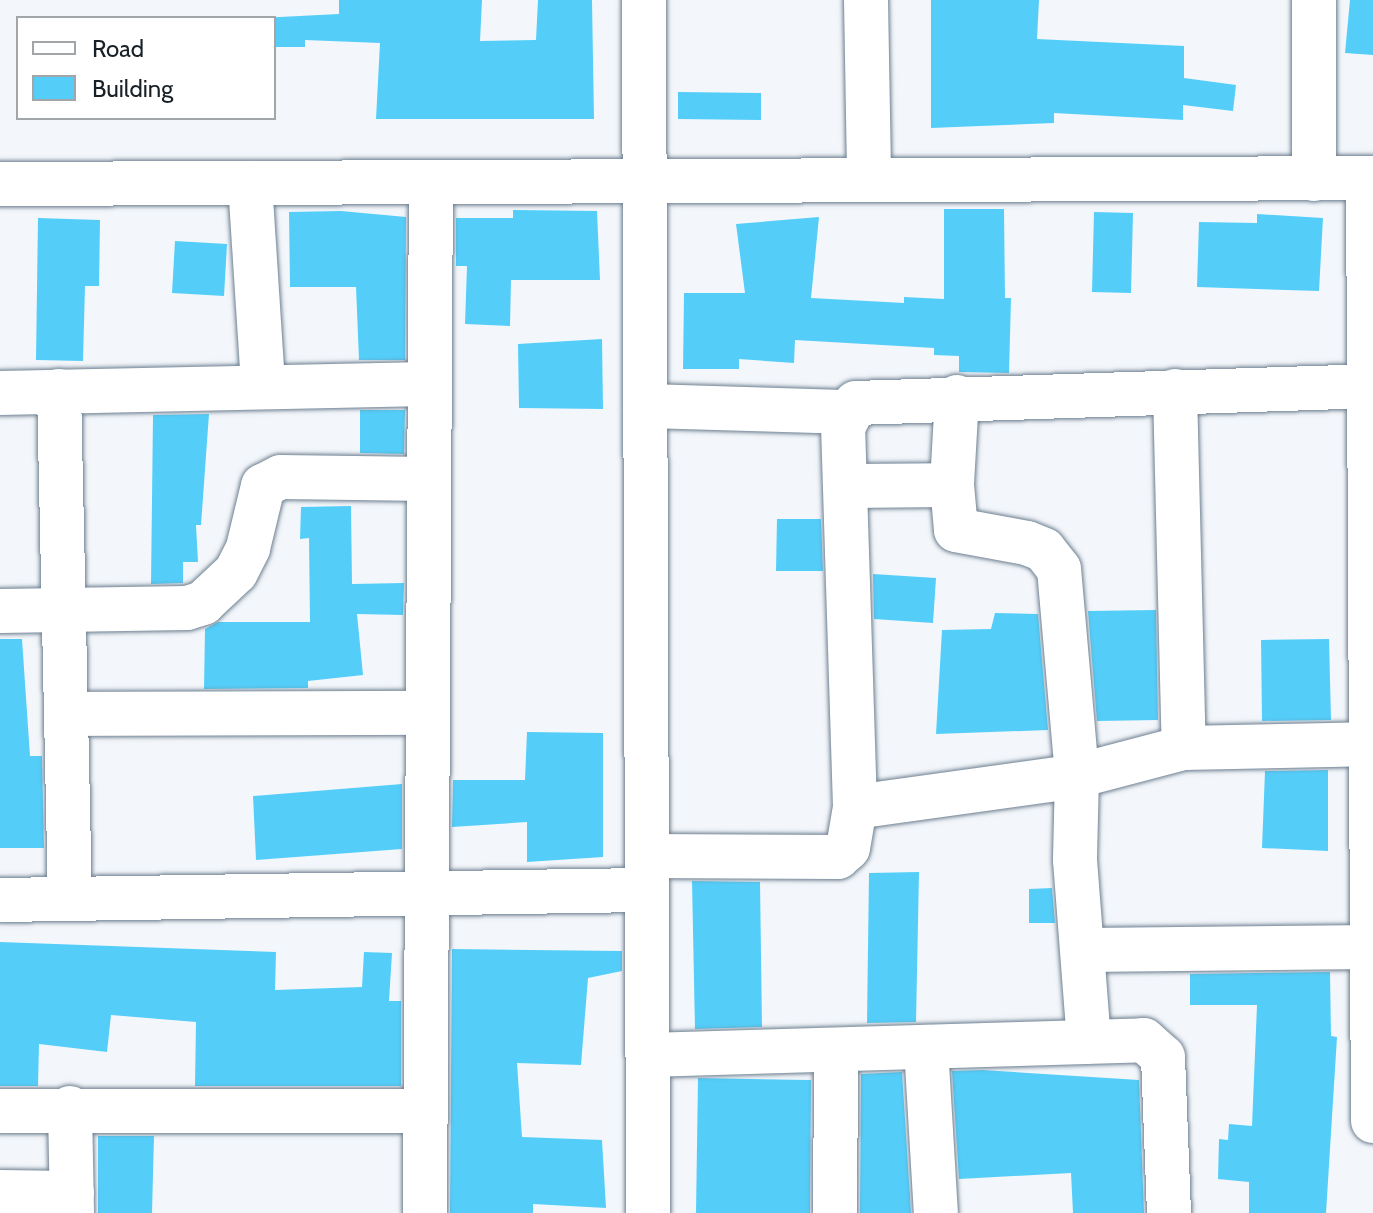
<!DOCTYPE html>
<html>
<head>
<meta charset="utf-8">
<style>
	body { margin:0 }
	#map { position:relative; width:1373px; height:1213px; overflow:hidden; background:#f3f7fb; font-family:Cabin,sans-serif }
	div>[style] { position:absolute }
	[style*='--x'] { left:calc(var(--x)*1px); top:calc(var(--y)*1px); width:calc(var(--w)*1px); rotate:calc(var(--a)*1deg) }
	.building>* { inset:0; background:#54cef9 }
	.roads { filter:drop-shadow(0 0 2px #6d7f90) drop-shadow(0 0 2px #6d7f90) }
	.minor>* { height:44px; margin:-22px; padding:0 22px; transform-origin:22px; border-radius:22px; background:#fff }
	span { translate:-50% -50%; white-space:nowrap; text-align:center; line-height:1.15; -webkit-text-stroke:7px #fff; paint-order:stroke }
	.legend { position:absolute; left:16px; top:16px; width:260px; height:104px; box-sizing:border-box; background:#fff; border:2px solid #a3a6a9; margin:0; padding:10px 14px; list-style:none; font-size:24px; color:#192128 }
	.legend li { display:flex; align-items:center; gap:16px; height:40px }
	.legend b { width:40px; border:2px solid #a3a6a9 }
</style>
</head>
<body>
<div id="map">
	<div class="building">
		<i style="clip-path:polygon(339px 0,482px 0,480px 41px,536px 40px,538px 0,592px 0,594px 119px,376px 119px,380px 43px,305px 40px,305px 47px,274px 47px,274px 18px,260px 18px,339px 14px)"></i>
		<i style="clip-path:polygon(931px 0,1039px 0,1037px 39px,1184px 46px,1184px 78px,1236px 85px,1233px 111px,1183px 105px,1183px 120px,1054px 113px,1054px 123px,931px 128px)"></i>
		<i style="clip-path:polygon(1350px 0,1373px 0,1373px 55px,1345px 53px)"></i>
		<i style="clip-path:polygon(678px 92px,761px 93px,761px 120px,678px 119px)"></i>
		<i style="clip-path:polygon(944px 209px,1004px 209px,1005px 298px,1011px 298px,1009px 373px,959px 372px,959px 356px,934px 355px,934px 348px,795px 340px,794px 363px,739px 359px,739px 369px,683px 369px,684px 293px,745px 293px,736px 224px,819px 217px,811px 298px,904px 303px,904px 297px,944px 299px)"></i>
		<i style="clip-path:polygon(513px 210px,597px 211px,600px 280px,511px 280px,510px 326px,465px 324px,467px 266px,456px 266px,456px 218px,513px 218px)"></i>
		<i style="clip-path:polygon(341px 211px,406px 217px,405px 360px,359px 360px,356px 287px,290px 287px,289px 212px)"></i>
		<i style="clip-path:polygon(1094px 212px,1133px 213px,1131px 293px,1092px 292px)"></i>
		<i style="clip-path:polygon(1257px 214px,1323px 218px,1319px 291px,1197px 287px,1199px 222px,1257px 223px)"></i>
		<i style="clip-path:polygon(38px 218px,100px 220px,99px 286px,85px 286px,83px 361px,36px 360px)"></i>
		<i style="clip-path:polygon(175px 241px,227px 244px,224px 296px,172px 293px)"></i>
		<i style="clip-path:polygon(602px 339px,603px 409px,519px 408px,518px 344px)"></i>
		<i style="clip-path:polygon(360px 410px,405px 410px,404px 454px,360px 453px)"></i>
		<i style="clip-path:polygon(209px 414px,201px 525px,196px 525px,198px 562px,183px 562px,183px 583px,151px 584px,153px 415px)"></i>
		<i style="clip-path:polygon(351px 506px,352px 584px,404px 583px,403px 615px,357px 614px,363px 675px,308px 681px,308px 688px,204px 689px,205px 629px,218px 622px,310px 622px,309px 538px,300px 539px,301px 507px)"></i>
		<i style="clip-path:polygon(777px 519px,821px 519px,823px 571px,776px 571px)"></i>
		<i style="clip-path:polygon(873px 574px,936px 578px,933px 623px,874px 619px)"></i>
		<i style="clip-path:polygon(1156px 610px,1158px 720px,1097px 721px,1088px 611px)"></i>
		<i style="clip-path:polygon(995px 613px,1038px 614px,1048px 730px,936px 734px,942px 630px,991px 629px)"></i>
		<i style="clip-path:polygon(0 639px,22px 639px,30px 756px,42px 756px,44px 848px,0 848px)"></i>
		<i style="clip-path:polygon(1329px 639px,1331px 720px,1262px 721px,1261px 640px)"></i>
		<i style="clip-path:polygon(527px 732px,603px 733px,603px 857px,527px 862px,527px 822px,452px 827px,453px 780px,525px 780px)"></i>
		<i style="clip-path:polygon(1328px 770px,1328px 851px,1262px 848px,1265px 771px)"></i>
		<i style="clip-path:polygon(402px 784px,402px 849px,256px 860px,253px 796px)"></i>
		<i style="clip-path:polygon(919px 872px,916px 1022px,867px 1023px,869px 873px)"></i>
		<i style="clip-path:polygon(692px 881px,760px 882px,762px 1027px,695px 1029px)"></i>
		<i style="clip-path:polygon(1052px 888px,1055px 923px,1029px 923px,1029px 889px)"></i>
		<i style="clip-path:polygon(0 942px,276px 952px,275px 990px,362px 987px,364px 952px,392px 953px,389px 1001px,401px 1001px,401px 1086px,195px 1086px,196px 1022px,111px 1015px,107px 1052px,39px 1044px,38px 1086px,0 1086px)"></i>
		<i style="clip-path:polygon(452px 949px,622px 951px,622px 971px,588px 978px,581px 1065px,517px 1063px,522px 1137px,602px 1140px,606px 1208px,533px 1204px,533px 1213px,450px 1213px)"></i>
		<i style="clip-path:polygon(1330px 972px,1331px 1036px,1337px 1037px,1326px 1213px,1249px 1213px,1249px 1182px,1218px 1179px,1219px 1139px,1228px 1140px,1229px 1124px,1252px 1126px,1257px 1005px,1190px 1005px,1190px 974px)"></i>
		<i style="clip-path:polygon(982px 1070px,1139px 1080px,1144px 1213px,1073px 1213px,1071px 1173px,959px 1179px,952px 1071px)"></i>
		<i style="clip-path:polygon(902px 1072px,911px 1213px,860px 1213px,861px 1074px)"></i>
		<i style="clip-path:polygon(698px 1078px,811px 1080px,810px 1213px,696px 1213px)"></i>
		<i style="clip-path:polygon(98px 1136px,154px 1136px,152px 1213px,98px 1213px)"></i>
	</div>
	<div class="roads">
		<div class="minor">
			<i style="--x:644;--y:0;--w:1213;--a:89.81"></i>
			<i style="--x:866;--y:0;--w:180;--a:89"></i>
			<i style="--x:1368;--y:178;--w:943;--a:89.7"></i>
			<i style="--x:1314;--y:179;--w:179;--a:-90"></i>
			<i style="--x:250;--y:183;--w:202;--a:86.3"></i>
			<i style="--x:0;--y:184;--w:1373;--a:-0.25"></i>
			<i style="--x:59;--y:391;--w:508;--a:88.76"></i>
			<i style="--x:1175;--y:391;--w:357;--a:88.6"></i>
			<i style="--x:0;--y:393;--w:429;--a:-1.2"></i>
			<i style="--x:957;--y:397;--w:88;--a:93.3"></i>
			<i style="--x:952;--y:485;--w:45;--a:84.9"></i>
			<i style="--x:956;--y:530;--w:72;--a:10.4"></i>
			<i style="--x:1027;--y:543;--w:18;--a:22"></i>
			<i style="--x:1044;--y:550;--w:24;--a:52"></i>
			<i style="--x:1059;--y:569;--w:208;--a:85"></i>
			<i style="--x:1077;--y:776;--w:84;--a:91.4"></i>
			<i style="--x:1075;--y:860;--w:182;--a:85.6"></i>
			<i style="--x:645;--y:406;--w:201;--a:1.7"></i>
			<i style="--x:845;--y:486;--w:107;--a:-0.5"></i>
			<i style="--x:0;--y:611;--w:187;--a:-0.9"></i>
			<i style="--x:187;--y:608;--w:17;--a:-17"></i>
			<i style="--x:203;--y:603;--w:45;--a:-43.2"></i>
			<i style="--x:236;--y:572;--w:27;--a:-63"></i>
			<i style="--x:248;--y:548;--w:64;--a:-76.4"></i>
			<i style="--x:263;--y:486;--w:20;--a:-27"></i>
			<i style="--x:281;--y:477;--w:147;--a:0.8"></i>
			<i style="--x:66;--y:714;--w:361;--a:-0.2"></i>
			<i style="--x:855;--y:807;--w:224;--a:-7.9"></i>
			<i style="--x:1077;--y:776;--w:111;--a:-14.7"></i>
			<i style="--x:1184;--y:748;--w:187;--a:-1.2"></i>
			<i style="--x:647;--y:856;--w:191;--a:0.3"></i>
			<i style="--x:838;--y:857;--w:13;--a:-42"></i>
			<i style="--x:848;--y:848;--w:42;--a:-80.3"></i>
			<i style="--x:855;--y:807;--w:380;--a:-91.8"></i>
			<i style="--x:843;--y:427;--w:27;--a:-62"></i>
			<i style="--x:856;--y:403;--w:517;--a:-1.88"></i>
			<i style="--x:0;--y:900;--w:647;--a:-0.89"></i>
			<i style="--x:1084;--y:950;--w:288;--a:-0.6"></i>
			<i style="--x:926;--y:1047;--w:166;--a:86.6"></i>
			<i style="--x:648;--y:1055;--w:496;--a:-1.7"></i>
			<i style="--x:1144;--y:1040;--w:25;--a:42"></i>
			<i style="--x:1163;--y:1057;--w:156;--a:87.8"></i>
			<i style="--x:70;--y:1108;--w:105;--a:88.9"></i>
			<i style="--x:0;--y:1111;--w:424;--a:0"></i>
			<i style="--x:0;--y:1192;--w:72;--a:0.8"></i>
			<i style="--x:425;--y:1213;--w:1031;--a:-89.67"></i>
			<i style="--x:835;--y:1213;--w:162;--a:-89.6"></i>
		</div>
	</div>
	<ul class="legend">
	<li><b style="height:10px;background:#fff"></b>Road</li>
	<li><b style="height:22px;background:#54cef9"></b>Building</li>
	</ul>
</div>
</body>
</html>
